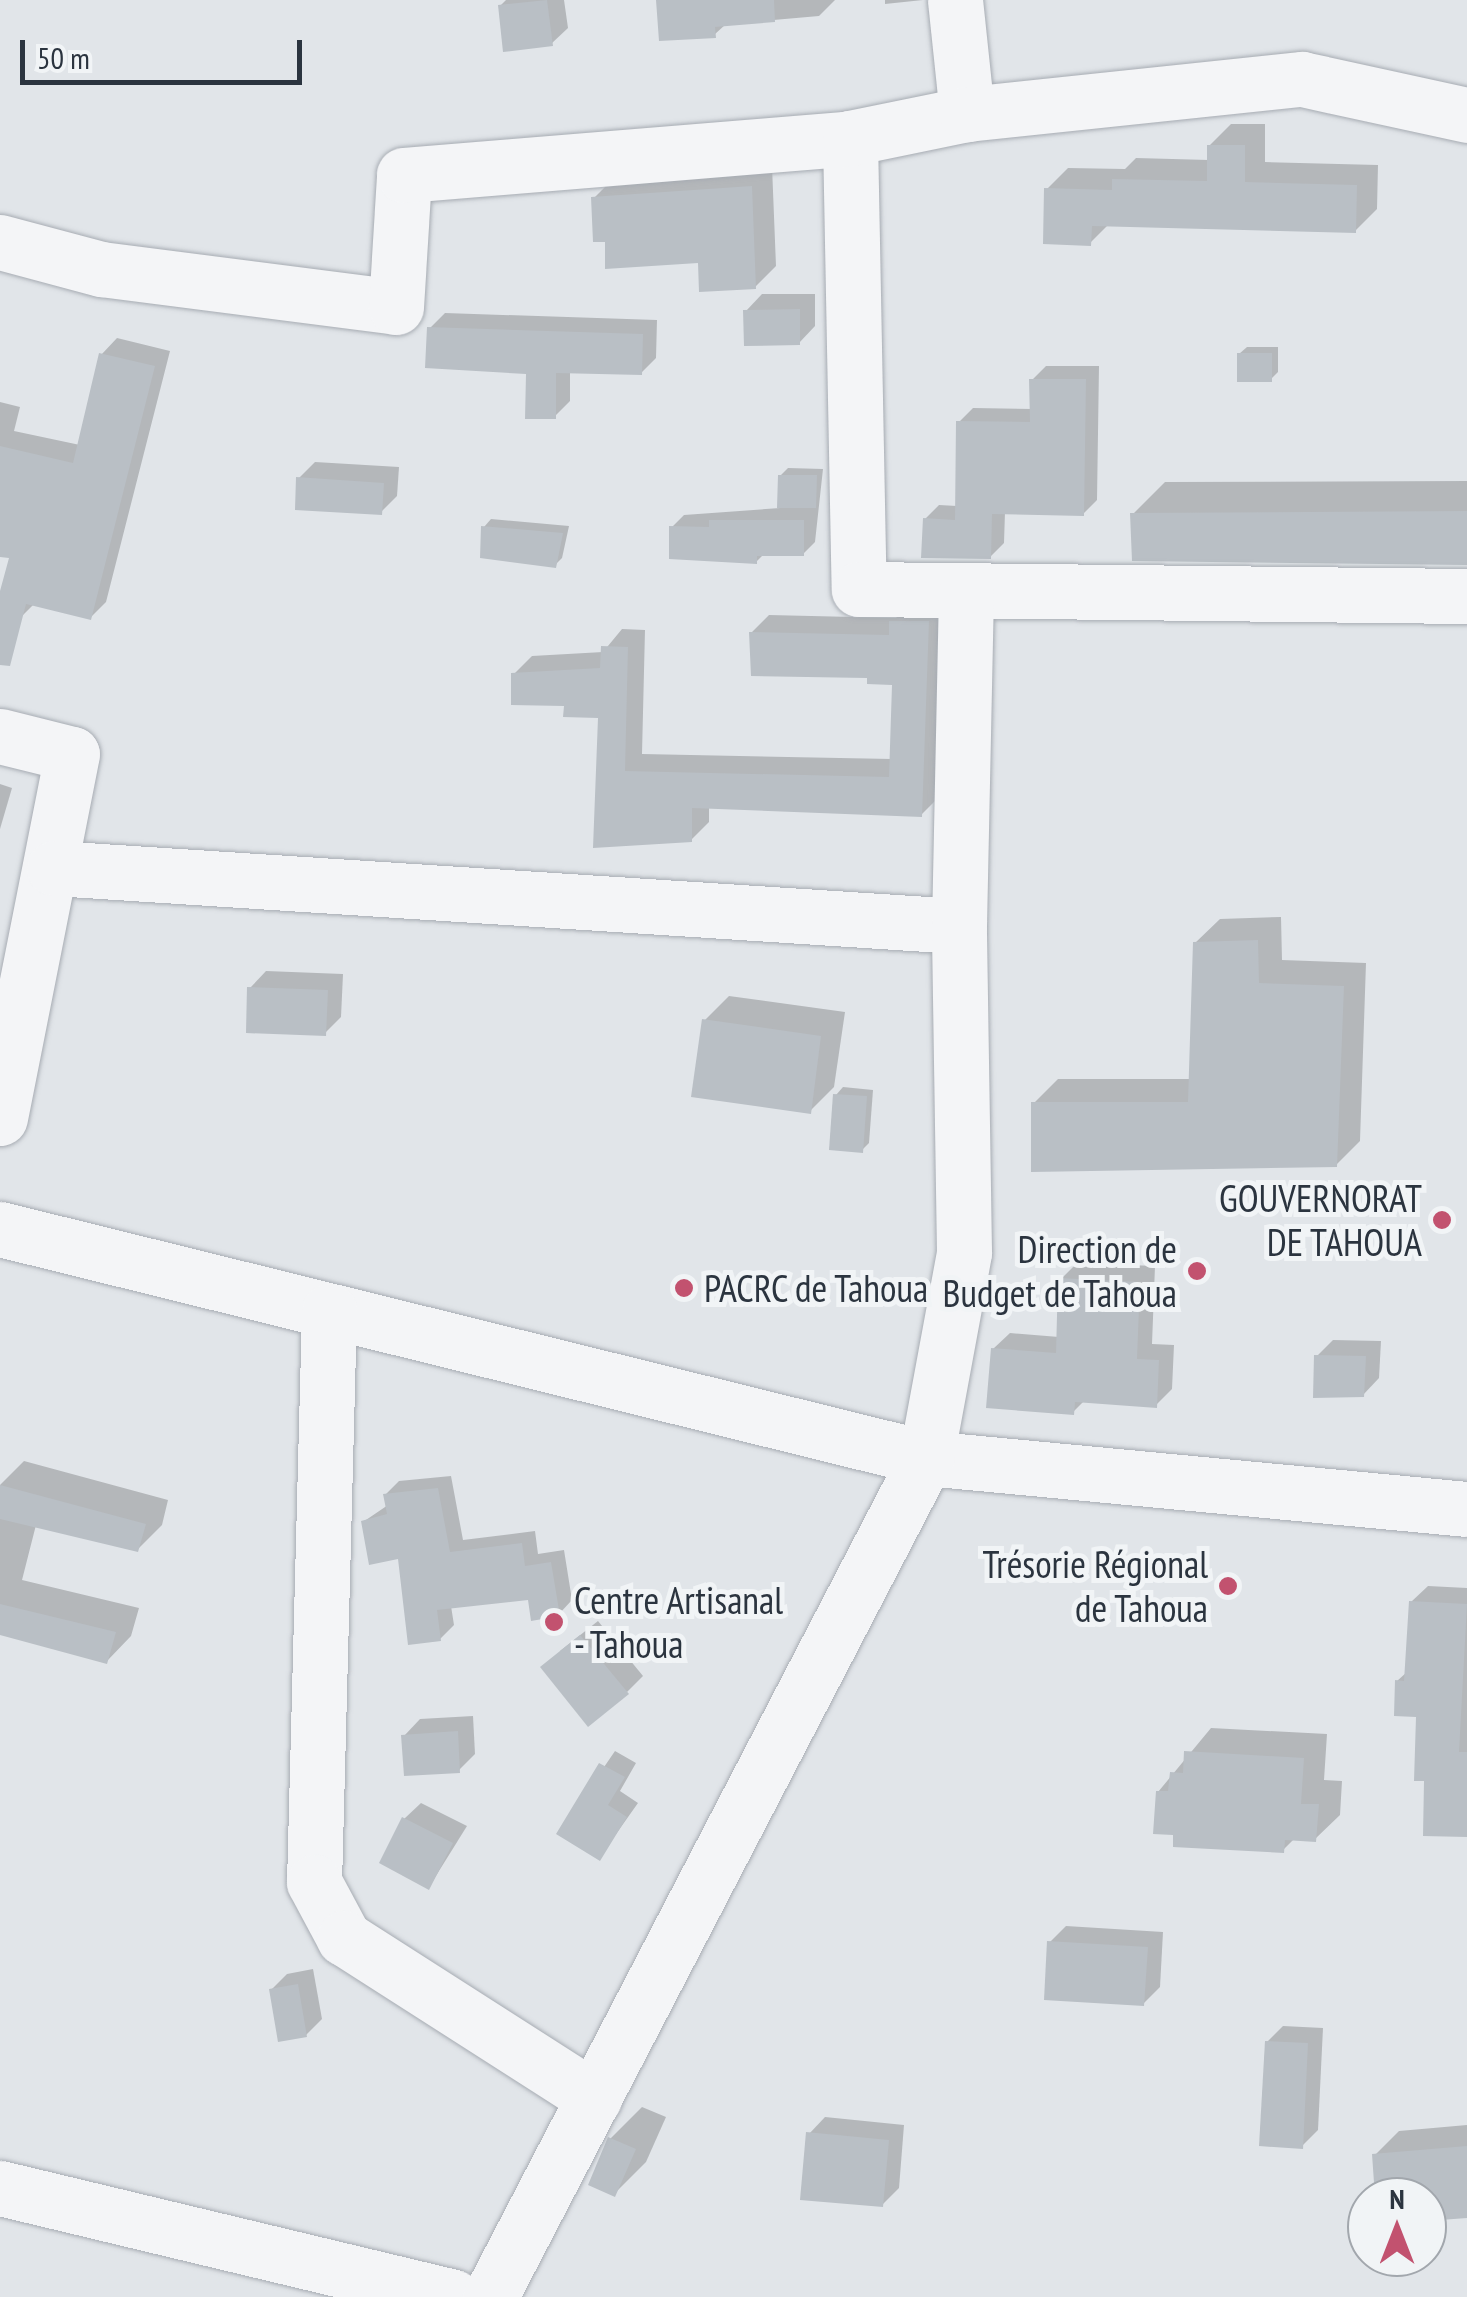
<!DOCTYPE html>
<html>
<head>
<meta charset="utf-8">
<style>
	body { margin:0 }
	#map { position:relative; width:1467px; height:2297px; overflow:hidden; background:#e1e5e9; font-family:"PT Sans Narrow",sans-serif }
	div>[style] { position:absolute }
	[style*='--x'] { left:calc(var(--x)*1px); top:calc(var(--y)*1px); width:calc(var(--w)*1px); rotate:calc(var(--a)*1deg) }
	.shadow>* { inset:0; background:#0003 }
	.building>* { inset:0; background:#b9bfc5 }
	.roads { filter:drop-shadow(0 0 2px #a7acb3) drop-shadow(0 0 2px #a7acb3) }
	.minor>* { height:55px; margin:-27.5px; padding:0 27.5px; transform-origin:27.5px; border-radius:27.5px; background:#f4f5f7 }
	.dots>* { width:28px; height:28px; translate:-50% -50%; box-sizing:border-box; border:5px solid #f1f4f6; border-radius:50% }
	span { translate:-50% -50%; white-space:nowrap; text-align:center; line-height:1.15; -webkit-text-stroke:10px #f1f4f6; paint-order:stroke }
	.poi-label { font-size:38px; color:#2b343f }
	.right { translate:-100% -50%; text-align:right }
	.left { translate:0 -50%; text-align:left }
	.north { position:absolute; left:1347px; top:2177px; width:100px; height:100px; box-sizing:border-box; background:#f1f4f6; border:2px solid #a2a7ad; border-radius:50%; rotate:0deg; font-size:28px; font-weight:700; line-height:40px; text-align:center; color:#2b343f }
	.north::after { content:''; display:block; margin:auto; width:35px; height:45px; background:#c2526f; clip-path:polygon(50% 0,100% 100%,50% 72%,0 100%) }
	.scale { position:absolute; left:20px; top:40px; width:282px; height:45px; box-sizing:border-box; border:5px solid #2b343f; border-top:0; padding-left:12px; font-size:30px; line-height:35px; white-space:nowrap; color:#2b343f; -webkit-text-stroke:8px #f1f4f6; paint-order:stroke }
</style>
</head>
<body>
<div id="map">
	<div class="shadow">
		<i style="clip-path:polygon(506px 0,564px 0,568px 28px,551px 44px,501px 5px)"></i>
		<i style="clip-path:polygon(659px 0,835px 0,819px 16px,726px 24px,714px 35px)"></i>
		<i style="clip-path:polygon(885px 0,923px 0,885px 4px)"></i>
		<i style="clip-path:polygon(1231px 124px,1265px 124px,1265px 162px,1378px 165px,1377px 209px,1355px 231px,1109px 224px,1090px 243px,1047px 189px,1068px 168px,1125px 169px,1136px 158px,1209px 160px,1209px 146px)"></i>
		<i style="clip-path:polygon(772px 166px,776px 266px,755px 287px,700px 260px,607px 239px,594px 198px,615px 177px)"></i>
		<i style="clip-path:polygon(762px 294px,815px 294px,815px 326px,799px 343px,746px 311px)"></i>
		<i style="clip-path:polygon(445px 313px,657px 320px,656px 358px,641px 373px,570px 371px,570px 401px,555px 416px,529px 371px,430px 328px)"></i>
		<i style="clip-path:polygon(117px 338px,170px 351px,106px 602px,90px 618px,35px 603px,21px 617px,0 611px,30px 489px,0 482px,0 402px,20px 407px,14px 431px,80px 445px,101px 355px)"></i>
		<i style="clip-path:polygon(1247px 347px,1278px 347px,1278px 372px,1271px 379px,1239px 354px)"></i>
		<i style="clip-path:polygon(1046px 366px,1099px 366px,1097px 500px,1083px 514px,1005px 512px,1004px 543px,990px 557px,925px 519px,939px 505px,957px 506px,959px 422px,973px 408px,1033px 409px,1032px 380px)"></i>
		<i style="clip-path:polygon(315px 462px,399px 467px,397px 496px,381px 512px,299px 478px)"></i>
		<i style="clip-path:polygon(788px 468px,823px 469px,815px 542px,803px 554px,764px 554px,756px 562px,672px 527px,684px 515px,780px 508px,780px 476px)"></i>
		<i style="clip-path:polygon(1467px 481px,1467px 562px,1133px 514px,1165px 482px)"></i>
		<i style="clip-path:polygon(491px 519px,569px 526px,562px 558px,555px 565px,484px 527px)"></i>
		<i style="clip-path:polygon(910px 604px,946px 604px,939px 797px,921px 815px,709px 806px,709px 822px,691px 840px,596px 846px,601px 716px,514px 674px,532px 656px,603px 652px,622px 629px,645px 630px,642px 754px,892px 759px,895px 683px,751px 633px,769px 615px,896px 618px)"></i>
		<i style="clip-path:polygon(0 784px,12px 788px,0 829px)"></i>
		<i style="clip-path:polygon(1281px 917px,1282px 960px,1366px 963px,1360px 1141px,1336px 1165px,1034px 1103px,1058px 1079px,1192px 1079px,1195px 943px,1220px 919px)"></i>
		<i style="clip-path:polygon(266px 971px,343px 974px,341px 1017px,325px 1033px,250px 988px)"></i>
		<i style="clip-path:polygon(729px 996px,845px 1012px,834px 1087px,810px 1111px,705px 1020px)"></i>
		<i style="clip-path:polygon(843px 1087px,873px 1090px,869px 1143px,862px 1150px,836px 1095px)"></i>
		<i style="clip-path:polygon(1077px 1263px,1155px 1266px,1152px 1344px,1174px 1345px,1172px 1389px,1156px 1405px,1085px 1400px,1073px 1412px,993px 1349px,1010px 1333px,1059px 1337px,1061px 1279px)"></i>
		<i style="clip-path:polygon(1333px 1340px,1381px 1341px,1379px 1378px,1363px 1395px,1317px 1356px)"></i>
		<i style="clip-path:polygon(24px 1461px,168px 1500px,162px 1525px,137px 1550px,36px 1525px,22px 1580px,139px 1608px,131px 1636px,107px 1661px,0 1632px,0 1485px)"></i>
		<i style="clip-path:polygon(451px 1476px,463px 1540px,535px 1531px,538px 1554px,564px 1550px,572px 1600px,559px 1614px,530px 1597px,451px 1606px,454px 1625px,440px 1639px,401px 1556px,363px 1522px,388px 1505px,386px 1494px,399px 1481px)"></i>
		<i style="clip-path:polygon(1428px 1586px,1467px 1588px,1467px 1835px,1427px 1778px,1418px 1714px,1397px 1681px,1407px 1672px,1411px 1602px)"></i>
		<i style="clip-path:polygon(598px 1621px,643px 1676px,627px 1692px,560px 1651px)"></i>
		<i style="clip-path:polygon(473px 1716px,475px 1754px,459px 1770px,404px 1736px,420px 1719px)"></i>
		<i style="clip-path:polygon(1211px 1728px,1327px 1734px,1324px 1780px,1342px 1781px,1340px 1815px,1315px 1839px,1295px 1838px,1283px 1850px,1176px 1832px,1158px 1792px)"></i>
		<i style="clip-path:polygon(615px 1751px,636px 1763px,620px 1791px,638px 1803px,599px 1858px,559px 1833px)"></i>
		<i style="clip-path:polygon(421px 1803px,467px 1826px,429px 1887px,404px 1819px)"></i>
		<i style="clip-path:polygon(1066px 1926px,1163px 1932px,1160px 1987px,1143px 2004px,1050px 1942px)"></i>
		<i style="clip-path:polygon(313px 1969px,322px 2019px,306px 2035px,271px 1990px,287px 1974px)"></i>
		<i style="clip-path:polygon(1283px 2026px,1323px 2028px,1318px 2130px,1302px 2146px,1267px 2042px)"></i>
		<i style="clip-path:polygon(642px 2107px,666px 2117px,646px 2162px,614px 2194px,610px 2139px)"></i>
		<i style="clip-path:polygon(825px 2117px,904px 2125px,899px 2188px,882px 2205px,809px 2134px)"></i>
		<i style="clip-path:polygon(1467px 2125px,1467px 2216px,1427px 2218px,1427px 2197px,1377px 2197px,1375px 2155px,1399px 2131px)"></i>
	</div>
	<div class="building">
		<i style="clip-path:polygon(547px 0,553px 46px,503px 52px,498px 5px)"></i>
		<i style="clip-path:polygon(656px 0,774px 0,775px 22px,715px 27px,716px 38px,659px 41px)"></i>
		<i style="clip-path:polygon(1207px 145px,1245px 145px,1245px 182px,1357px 185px,1356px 233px,1092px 226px,1091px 246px,1043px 244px,1044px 188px,1112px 190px,1112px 179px,1207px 181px)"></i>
		<i style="clip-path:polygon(752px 186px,756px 289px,699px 292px,698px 263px,605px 269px,605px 242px,593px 242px,591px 197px)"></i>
		<i style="clip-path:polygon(800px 309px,800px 345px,744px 346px,743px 310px)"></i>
		<i style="clip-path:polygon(427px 327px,643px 334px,642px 375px,556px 373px,556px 419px,525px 419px,526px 374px,425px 368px)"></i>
		<i style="clip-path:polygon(99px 353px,155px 366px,91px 620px,26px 604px,10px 666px,0 665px,0 591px,9px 558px,0 557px,0 446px,73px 463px)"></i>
		<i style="clip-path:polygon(1237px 353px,1272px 353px,1272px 382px,1237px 382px)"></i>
		<i style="clip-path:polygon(1029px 379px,1086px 379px,1084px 516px,992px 514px,991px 559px,921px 558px,923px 518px,955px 520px,956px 421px,1030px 422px)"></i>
		<i style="clip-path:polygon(778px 475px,817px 475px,816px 508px,777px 508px)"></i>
		<i style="clip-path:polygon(296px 477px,384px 483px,382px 515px,295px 510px)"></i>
		<i style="clip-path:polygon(1467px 511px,1467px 565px,1132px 561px,1130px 513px)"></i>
		<i style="clip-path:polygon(709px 520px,804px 520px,804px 556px,757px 556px,757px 564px,669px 559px,669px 526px,709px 527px)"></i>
		<i style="clip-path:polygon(481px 526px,563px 533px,556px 568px,480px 558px)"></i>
		<i style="clip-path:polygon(889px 621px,929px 621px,922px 817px,692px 808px,692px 842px,593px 848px,598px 718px,563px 717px,564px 706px,511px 705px,511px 673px,600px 668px,601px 646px,628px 647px,625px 771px,889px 777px,892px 685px,867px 684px,867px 678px,751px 676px,749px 632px,889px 635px)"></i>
		<i style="clip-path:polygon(1258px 940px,1259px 983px,1344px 986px,1337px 1167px,1031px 1172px,1031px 1102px,1188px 1102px,1193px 942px)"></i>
		<i style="clip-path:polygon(247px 987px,328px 990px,326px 1036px,246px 1033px)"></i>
		<i style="clip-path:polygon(702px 1019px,821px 1036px,811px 1114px,691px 1097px)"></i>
		<i style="clip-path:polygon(833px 1094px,867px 1096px,863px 1153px,829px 1150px)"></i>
		<i style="clip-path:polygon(1058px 1278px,1140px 1282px,1137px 1359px,1159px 1360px,1157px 1408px,1075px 1402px,1074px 1415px,986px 1408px,991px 1348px,1056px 1353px)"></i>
		<i style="clip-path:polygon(1314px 1355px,1366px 1356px,1364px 1397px,1313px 1398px)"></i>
		<i style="clip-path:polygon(0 1485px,146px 1524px,138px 1552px,0 1519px)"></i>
		<i style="clip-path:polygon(438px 1488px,450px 1552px,522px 1543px,525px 1566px,551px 1562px,560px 1616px,531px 1621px,528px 1600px,437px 1610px,441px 1641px,408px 1645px,398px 1559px,369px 1565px,361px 1521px,387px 1514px,383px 1494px)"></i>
		<i style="clip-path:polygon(1409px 1601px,1467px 1604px,1459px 1752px,1467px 1752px,1467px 1837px,1423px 1836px,1424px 1781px,1414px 1781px,1416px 1717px,1394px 1716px,1395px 1680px,1404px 1681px)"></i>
		<i style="clip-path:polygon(0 1604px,116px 1632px,107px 1664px,0 1635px)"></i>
		<i style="clip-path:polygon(580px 1635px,629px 1694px,588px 1727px,540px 1667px)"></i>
		<i style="clip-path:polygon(458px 1731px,460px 1773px,404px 1776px,401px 1735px)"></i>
		<i style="clip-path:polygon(1184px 1751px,1304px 1758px,1301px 1804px,1319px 1804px,1316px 1842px,1285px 1840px,1284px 1853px,1173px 1847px,1173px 1835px,1153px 1834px,1156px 1791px,1168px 1791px,1170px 1772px,1183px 1773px)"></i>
		<i style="clip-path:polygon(599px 1763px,625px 1777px,608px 1805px,627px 1817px,600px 1861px,556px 1834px)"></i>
		<i style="clip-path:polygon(402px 1817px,453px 1843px,429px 1890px,379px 1863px)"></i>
		<i style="clip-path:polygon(1047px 1941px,1148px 1947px,1144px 2006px,1044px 2000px)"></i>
		<i style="clip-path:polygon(298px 1984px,307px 2037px,278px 2042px,269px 1989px)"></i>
		<i style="clip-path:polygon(1265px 2041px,1308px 2043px,1303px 2149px,1259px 2146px)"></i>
		<i style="clip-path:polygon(806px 2132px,889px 2140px,883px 2207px,800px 2200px)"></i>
		<i style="clip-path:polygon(608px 2137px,636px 2149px,615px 2197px,588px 2185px)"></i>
		<i style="clip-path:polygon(1467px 2146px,1467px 2218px,1427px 2221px,1427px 2197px,1375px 2197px,1372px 2154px)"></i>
	</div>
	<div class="roads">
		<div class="minor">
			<i style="--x:955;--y:0;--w:115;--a:84"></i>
			<i style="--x:850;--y:138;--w:451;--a:88.9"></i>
			<i style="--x:859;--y:589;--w:608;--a:0.66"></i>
			<i style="--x:0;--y:242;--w:105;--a:15"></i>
			<i style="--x:101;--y:269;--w:297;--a:7.3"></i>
			<i style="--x:396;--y:307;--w:132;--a:-86.5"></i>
			<i style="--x:404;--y:175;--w:448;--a:-4.7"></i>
			<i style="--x:850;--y:138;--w:119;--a:-11.6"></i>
			<i style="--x:967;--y:114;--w:337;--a:-6"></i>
			<i style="--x:1302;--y:79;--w:169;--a:12.3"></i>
			<i style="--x:0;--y:736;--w:74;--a:14"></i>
			<i style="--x:72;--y:754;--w:371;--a:101.2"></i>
			<i style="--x:54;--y:868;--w:907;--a:3.67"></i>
			<i style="--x:0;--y:1229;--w:954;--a:13.89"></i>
			<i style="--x:926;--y:1458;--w:543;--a:5.39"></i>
			<i style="--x:329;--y:1311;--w:571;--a:91.5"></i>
			<i style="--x:314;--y:1882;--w:64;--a:61.8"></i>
			<i style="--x:344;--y:1938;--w:297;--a:32.6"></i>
			<i style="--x:0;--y:2188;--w:466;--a:13.5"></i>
			<i style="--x:490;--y:2297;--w:946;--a:-62.54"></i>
			<i style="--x:926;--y:1458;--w:209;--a:-79.5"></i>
			<i style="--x:964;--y:1252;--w:326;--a:-90.9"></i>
			<i style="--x:959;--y:926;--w:333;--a:-88.8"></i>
		</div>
	</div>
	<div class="dots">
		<i style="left:1442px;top:1220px;background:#c2526f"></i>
		<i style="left:1197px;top:1271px;background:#c2526f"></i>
		<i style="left:684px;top:1288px;background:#c2526f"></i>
		<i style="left:1228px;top:1586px;background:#c2526f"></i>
		<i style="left:554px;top:1622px;background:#c2526f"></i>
	</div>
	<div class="poi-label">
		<span class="right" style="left:1422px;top:1220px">GOUVERNORAT<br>DE TAHOUA</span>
		<span class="right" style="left:1177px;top:1271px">Direction de<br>Budget de Tahoua</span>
		<span class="left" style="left:704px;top:1288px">PACRC de Tahoua</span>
		<span class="right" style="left:1208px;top:1586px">Trésorie Régional<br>de Tahoua</span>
		<span class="left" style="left:574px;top:1622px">Centre Artisanal<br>- Tahoua</span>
	</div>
	<div class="north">N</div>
	<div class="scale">50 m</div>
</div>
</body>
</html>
